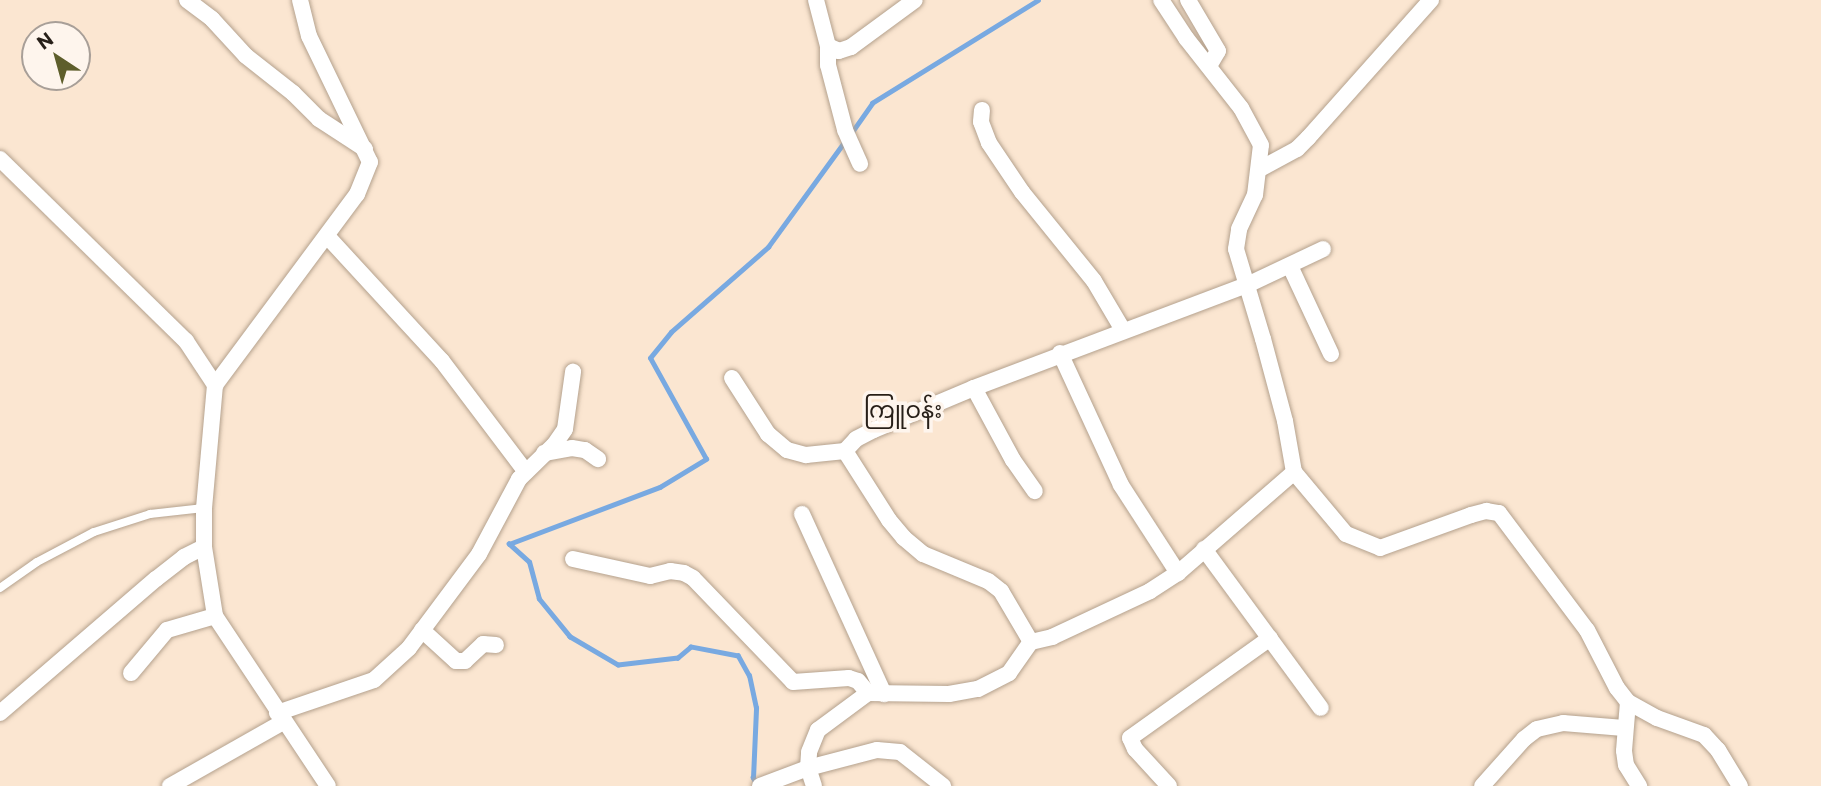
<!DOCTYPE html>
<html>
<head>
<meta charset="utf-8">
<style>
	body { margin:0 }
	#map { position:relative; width:1821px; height:786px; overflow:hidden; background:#fbe6d1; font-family:Commissioner,"Noto Sans Myanmar",sans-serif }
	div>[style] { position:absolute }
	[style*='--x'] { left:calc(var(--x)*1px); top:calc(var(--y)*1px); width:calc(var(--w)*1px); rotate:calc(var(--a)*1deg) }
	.stream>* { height:4.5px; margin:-2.25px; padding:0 2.25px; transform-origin:2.25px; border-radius:2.25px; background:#78a9e1 }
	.roads { filter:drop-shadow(0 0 2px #b4a18d) drop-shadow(0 0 2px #b4a18d) }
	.lane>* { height:8px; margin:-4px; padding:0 4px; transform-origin:4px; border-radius:4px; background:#fff }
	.street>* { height:16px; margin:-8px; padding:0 8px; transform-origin:8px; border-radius:8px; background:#fff }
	span { translate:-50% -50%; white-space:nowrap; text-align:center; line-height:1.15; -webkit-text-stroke:7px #fef5ed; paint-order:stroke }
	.quarter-label { font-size:23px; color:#271f18 }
	.north { position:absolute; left:21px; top:21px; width:70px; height:70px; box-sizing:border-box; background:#fef5ed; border:2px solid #a89f98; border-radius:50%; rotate:324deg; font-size:19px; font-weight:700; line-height:28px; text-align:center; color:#271f18 }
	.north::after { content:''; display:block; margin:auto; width:24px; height:32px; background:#5e5e2b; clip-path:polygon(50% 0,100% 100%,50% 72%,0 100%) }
</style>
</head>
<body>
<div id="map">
	<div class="stream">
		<i style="--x:852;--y:132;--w:35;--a:-55"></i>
		<i style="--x:872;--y:103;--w:195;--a:-31.8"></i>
		<i style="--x:756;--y:784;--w:7;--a:-117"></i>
		<i style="--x:753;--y:778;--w:70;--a:-87.5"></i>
		<i style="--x:756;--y:708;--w:33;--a:-102"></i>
		<i style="--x:749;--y:676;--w:23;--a:-119"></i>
		<i style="--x:738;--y:656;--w:48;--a:-169.2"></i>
		<i style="--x:691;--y:647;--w:17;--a:140"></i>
		<i style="--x:678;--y:658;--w:60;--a:173.3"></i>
		<i style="--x:618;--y:665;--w:56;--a:-149.7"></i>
		<i style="--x:570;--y:637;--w:49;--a:-129.2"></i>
		<i style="--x:539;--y:599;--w:38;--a:-105"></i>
		<i style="--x:529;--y:562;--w:27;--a:-138"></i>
		<i style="--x:509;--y:544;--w:161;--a:-20.7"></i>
		<i style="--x:660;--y:487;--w:54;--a:-31.3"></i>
		<i style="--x:706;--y:459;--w:115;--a:-119"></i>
		<i style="--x:650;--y:358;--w:33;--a:-51"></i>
		<i style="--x:671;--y:332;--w:129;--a:-41.2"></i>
		<i style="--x:768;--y:247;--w:131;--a:-54"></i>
	</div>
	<div class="roads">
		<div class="lane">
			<i style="--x:0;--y:588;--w:45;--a:-35.1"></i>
			<i style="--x:37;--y:562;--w:64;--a:-27.8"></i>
			<i style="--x:94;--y:532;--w:59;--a:-17.8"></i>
			<i style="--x:150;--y:514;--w:54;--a:-6.3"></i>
		</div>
		<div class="street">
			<i style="--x:187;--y:0;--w:31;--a:37"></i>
			<i style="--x:212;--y:19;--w:50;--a:47.4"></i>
			<i style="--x:246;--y:56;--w:60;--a:38.2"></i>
			<i style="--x:293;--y:93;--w:37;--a:45"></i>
			<i style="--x:319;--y:119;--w:55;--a:33.1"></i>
			<i style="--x:300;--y:0;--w:37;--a:76"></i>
			<i style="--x:309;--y:36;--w:140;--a:64.2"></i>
			<i style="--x:370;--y:162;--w:35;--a:112"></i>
			<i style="--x:357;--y:194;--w:238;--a:126.6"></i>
			<i style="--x:215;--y:385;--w:123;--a:95.1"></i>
			<i style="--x:204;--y:508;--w:39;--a:90"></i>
			<i style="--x:204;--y:547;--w:70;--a:80.9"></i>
			<i style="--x:215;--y:616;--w:204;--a:56.4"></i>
			<i style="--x:816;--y:0;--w:48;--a:75.4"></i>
			<i style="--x:828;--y:46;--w:12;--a:24"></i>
			<i style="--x:839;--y:51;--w:13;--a:-18"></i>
			<i style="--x:851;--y:47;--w:79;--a:-36.3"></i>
			<i style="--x:1188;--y:0;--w:59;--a:59.5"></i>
			<i style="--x:1218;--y:51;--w:17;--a:121"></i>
			<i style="--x:828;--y:46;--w:19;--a:90"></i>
			<i style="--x:828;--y:65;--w:67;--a:75.3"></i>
			<i style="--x:845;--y:130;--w:37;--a:66"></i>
			<i style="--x:982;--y:110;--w:12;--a:95"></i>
			<i style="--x:981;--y:122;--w:22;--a:69"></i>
			<i style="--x:989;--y:143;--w:59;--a:56"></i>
			<i style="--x:1022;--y:192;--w:114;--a:51"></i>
			<i style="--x:1094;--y:281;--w:57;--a:59.4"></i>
			<i style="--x:0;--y:159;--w:260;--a:44.4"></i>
			<i style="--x:186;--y:341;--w:53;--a:56.6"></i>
			<i style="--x:1260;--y:169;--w:42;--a:-28.4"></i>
			<i style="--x:1297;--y:149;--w:16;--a:-45"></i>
			<i style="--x:1308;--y:138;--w:185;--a:-48.3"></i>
			<i style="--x:327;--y:236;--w:170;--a:47.4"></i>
			<i style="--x:442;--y:361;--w:139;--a:52.9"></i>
			<i style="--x:1290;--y:266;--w:97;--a:65"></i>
			<i style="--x:1060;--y:353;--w:145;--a:65.2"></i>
			<i style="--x:1121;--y:485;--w:105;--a:57.1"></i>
			<i style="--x:732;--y:378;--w:67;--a:57.3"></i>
			<i style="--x:768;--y:434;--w:25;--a:40"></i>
			<i style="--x:787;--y:450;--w:20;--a:15"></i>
			<i style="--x:806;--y:455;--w:39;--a:-6"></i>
			<i style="--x:974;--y:388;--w:82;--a:61.6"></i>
			<i style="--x:1013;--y:460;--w:38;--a:55"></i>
			<i style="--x:544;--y:453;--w:28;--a:-10"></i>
			<i style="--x:572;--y:448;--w:13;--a:9"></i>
			<i style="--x:585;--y:450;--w:16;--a:35"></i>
			<i style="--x:1294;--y:472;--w:81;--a:50"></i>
			<i style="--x:1346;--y:534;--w:37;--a:22"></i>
			<i style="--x:1380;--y:548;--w:97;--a:-19.9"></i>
			<i style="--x:1471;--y:515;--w:16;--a:-15"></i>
			<i style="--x:1486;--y:511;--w:13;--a:9"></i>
			<i style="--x:1499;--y:513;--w:146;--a:53.1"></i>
			<i style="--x:1587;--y:630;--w:65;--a:62.7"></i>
			<i style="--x:1617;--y:688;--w:18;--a:52"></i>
			<i style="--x:1628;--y:702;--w:33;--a:29"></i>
			<i style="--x:1657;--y:718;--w:50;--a:19.9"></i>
			<i style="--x:1704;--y:735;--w:21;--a:47"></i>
			<i style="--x:1718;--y:750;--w:42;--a:58.6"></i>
			<i style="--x:802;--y:514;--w:198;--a:65.5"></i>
			<i style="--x:1204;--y:549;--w:197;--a:53.7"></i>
			<i style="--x:573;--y:559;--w:79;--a:12.4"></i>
			<i style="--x:650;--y:576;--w:21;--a:-14"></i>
			<i style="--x:670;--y:571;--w:14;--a:8"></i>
			<i style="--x:684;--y:573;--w:10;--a:29"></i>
			<i style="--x:693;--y:578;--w:144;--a:46.1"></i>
			<i style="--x:793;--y:682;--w:56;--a:-4.1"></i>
			<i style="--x:849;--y:678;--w:9;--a:18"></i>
			<i style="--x:858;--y:681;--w:16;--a:50"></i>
			<i style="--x:422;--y:630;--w:46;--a:42.4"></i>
			<i style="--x:456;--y:661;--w:9;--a:0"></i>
			<i style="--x:465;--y:661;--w:25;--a:-43"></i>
			<i style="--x:483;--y:644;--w:13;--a:4"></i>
			<i style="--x:1031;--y:642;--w:59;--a:-120.5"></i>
			<i style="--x:1001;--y:591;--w:16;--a:-142"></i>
			<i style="--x:988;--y:581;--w:70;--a:-157.4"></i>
			<i style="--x:923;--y:554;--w:25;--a:-140"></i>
			<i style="--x:904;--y:538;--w:23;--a:-130"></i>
			<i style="--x:889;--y:520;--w:82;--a:-122.5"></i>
			<i style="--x:845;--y:451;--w:16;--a:-47"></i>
			<i style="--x:856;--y:439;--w:20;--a:-27"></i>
			<i style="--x:874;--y:430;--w:108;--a:-22.8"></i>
			<i style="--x:974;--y:388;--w:292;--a:-20.7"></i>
			<i style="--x:1247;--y:285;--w:84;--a:-25.3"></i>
			<i style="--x:131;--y:673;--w:56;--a:-50.1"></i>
			<i style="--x:167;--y:630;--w:50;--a:-16.3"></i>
			<i style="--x:1628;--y:702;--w:49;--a:94.7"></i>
			<i style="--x:1624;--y:751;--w:14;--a:82"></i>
			<i style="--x:1626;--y:765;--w:25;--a:58"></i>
			<i style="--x:0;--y:713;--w:206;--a:-40.7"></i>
			<i style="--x:156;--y:579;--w:36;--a:-38"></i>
			<i style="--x:184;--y:557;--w:22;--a:-27"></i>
			<i style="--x:277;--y:713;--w:102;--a:-18.8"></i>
			<i style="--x:374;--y:680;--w:47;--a:-42.4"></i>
			<i style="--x:409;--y:648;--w:117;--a:-53.3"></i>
			<i style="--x:479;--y:554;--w:85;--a:-61.9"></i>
			<i style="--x:519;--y:479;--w:49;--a:-44.2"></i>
			<i style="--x:554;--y:445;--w:19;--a:-55"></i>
			<i style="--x:565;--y:429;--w:58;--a:-82"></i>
			<i style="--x:170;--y:786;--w:130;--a:-29.5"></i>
			<i style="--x:760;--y:786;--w:51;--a:-20.6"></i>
			<i style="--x:808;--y:768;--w:71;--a:-14.6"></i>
			<i style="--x:877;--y:750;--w:23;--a:5"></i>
			<i style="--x:900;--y:752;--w:55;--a:38.3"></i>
			<i style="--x:814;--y:786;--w:19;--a:-108"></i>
			<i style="--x:808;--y:768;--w:16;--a:-86"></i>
			<i style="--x:809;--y:752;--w:24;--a:-68"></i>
			<i style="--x:818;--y:730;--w:62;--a:-36.5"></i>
			<i style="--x:868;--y:693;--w:81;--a:0.7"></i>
			<i style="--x:949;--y:694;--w:29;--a:-10"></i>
			<i style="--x:978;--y:689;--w:35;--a:-27"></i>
			<i style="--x:1009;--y:673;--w:38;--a:-55"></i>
			<i style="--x:1031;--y:642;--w:22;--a:-13"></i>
			<i style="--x:1052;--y:637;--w:108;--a:-25.1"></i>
			<i style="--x:1150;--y:591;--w:33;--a:-33"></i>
			<i style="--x:1178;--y:573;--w:154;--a:-41"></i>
			<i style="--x:1294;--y:472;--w:52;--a:-100"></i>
			<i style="--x:1285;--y:421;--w:85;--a:-105"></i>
			<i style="--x:1263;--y:339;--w:94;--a:-106.7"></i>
			<i style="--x:1236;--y:249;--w:20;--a:-81"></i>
			<i style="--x:1239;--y:229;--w:38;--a:-65"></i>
			<i style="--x:1255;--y:195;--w:50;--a:-83.2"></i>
			<i style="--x:1261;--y:145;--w:42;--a:-118.4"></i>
			<i style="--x:1241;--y:108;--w:89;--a:-128.2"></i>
			<i style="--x:1186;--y:38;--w:45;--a:-123.3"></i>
			<i style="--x:1169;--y:786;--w:50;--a:-132.6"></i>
			<i style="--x:1135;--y:749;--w:12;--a:-114"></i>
			<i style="--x:1130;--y:738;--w:172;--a:-35.5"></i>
			<i style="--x:1482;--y:786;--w:63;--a:-48.2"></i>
			<i style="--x:1524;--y:739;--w:16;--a:-38"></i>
			<i style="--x:1537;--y:729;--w:27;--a:-13"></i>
			<i style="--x:1563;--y:723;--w:61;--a:4.7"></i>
		</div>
	</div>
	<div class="quarter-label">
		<span style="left:903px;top:409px">ကြူဝန်း</span>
	</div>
	<div class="north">N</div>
</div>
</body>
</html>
